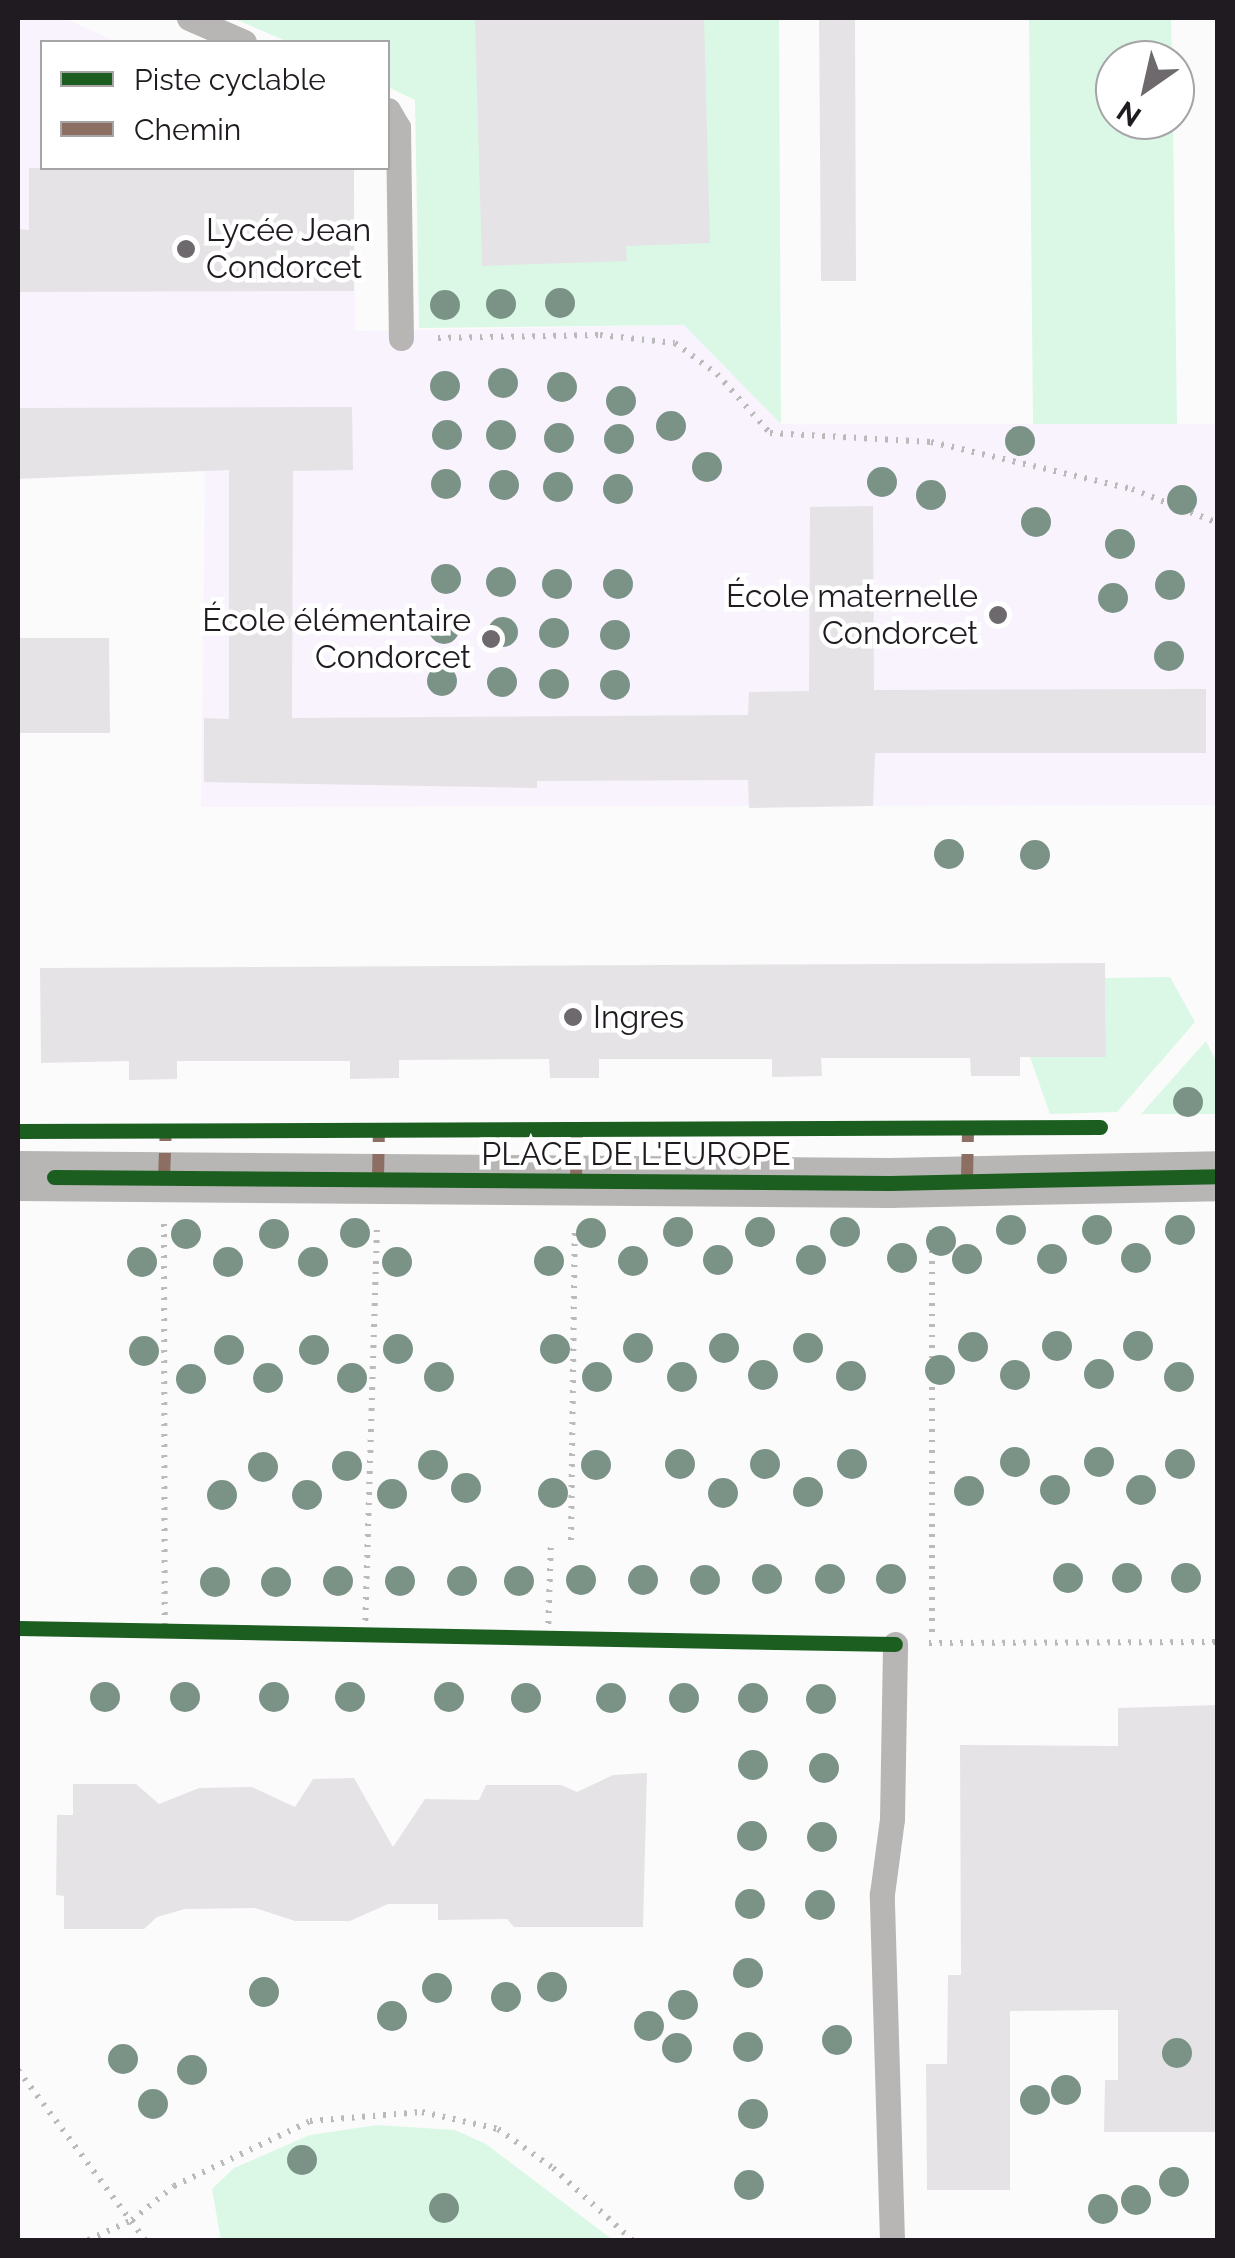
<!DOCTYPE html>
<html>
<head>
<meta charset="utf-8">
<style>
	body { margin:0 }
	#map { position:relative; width:1235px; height:2258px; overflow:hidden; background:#fcfbfc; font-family:Raleway,sans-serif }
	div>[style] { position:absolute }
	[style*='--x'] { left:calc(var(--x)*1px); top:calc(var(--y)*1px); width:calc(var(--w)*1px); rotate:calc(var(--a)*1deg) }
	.education>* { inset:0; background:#f9f3fd }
	.green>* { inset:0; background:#daf8e5 }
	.building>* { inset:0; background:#e6e3e6 }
	.path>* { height:6px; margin-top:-3px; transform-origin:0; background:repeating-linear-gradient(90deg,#bbbaba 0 2.5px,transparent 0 10.5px) }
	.lane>* { height:25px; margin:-12.5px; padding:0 12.5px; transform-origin:12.5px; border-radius:12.5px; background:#b8b6b4 }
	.street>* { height:50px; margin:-25px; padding:0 25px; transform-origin:25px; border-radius:25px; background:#b8b6b4 }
	.quiet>* { height:12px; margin-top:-6px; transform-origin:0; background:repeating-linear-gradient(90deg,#8d6e63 0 25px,transparent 0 37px) }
	.cycleway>* { height:15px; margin:-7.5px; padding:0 7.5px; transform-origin:7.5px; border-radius:7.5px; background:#1b5e20 }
	.trees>* { width:30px; height:30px; margin:-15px; border-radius:50%; background:#7b9387 }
	.dots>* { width:28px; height:28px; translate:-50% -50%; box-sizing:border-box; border:5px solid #fff; border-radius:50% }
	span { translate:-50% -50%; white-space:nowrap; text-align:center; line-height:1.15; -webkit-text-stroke:9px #fff; paint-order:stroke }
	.poi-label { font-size:32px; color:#201b20 }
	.left { translate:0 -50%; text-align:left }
	.right { translate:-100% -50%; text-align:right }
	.street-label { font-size:32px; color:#201b20 }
	.frame { position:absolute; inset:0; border:20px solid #201b20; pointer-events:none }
	.legend { position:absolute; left:40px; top:40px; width:350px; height:130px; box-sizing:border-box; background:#fff; border:2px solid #a6a4a6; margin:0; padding:12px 18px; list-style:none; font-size:30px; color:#201b20 }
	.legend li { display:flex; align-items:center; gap:20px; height:50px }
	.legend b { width:50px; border:2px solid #a6a4a6 }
	.north { position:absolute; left:1095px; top:40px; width:100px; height:100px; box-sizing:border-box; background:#fff; border:2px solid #a6a4a6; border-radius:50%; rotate:214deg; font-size:28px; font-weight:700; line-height:40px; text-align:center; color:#201b20 }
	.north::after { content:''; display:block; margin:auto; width:35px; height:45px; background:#6d696d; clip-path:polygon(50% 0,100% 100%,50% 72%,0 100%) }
</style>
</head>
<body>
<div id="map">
	<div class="education">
		<i style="clip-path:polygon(18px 18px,64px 18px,117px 42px,42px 42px,42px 168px,354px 168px,355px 331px,685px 325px,781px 424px,1217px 424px,1217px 805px,201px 807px,205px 471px,18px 470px)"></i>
	</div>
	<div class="green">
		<i style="clip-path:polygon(233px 18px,779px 18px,781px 424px,684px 325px,419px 328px,415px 100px,388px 87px,388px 42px,288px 42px)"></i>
		<i style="clip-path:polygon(1029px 18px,1171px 18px,1172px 60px,1115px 60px,1115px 120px,1173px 120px,1177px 424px,1033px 424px)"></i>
		<i style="clip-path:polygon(1170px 977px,1195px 1022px,1117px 1112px,1050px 1114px,1030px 1057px,1106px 1056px,1105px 978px)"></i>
		<i style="clip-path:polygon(1206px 1041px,1217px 1063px,1217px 1114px,1141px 1114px)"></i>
		<i style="clip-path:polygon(377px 2125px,455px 2130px,486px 2144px,613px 2240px,221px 2240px,212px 2189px,234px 2168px,310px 2135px)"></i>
	</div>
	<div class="building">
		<i style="clip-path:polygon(475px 18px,704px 18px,710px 243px,626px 246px,627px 261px,482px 266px)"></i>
		<i style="clip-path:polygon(819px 18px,855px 18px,856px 281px,821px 281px)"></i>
		<i style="clip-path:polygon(29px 168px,354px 168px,354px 291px,18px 292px,18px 229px,29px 230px)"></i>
		<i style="clip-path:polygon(352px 407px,353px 470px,293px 471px,292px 718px,748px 715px,749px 692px,809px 691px,810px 507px,873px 506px,874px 690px,1206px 689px,1206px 753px,875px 753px,873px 806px,749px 808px,748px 780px,537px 781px,537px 788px,204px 782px,204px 718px,229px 719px,229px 470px,18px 479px,18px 408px)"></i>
		<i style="clip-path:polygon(18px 638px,109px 638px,110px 733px,18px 733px)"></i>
		<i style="clip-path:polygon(1105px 963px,1106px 1057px,1020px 1057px,1020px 1076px,971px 1076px,970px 1058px,821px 1058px,822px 1076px,772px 1077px,772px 1059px,599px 1059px,599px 1078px,550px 1078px,549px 1059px,399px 1060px,399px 1078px,350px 1079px,350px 1061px,177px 1061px,177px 1079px,129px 1080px,129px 1061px,41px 1063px,40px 968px)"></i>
		<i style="clip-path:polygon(1218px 1705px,1218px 2132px,1104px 2132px,1105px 2080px,1118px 2080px,1118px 2010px,1010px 2011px,1010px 2190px,927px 2190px,926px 2064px,947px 2064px,948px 1975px,961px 1975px,960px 1745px,1118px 1746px,1118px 1708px)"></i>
		<i style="clip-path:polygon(647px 1773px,643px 1927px,514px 1927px,507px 1919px,438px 1920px,438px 1904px,388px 1904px,350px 1921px,295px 1921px,255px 1908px,185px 1909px,157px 1917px,144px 1929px,64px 1929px,64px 1896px,56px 1895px,57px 1815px,73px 1815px,73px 1784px,136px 1784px,159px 1804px,199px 1788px,252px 1787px,295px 1807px,313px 1779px,354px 1778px,393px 1847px,425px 1799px,479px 1800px,486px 1785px,561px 1785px,577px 1792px,613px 1775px)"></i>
	</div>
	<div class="path">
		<i style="--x:438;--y:338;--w:162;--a:-1.1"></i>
		<i style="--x:600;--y:335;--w:75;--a:6.1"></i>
		<i style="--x:675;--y:343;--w:52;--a:36.4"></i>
		<i style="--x:717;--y:374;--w:79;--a:48.1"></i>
		<i style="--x:770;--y:433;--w:161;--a:3.2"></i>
		<i style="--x:931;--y:442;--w:206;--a:13.2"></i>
		<i style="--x:1132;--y:489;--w:92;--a:21.6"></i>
		<i style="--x:164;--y:1224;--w:404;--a:89.9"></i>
		<i style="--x:932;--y:1230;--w:407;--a:90"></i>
		<i style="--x:571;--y:1540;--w:315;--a:-89.3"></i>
		<i style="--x:365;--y:1631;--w:405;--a:-88.3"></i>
		<i style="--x:548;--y:1634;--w:94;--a:-88.2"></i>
		<i style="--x:929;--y:1643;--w:289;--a:-0.2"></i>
		<i style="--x:18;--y:2070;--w:212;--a:53.2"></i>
		<i style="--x:88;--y:2240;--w:48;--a:-24.4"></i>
		<i style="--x:132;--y:2220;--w:54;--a:-39"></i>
		<i style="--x:174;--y:2186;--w:151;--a:-25.5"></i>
		<i style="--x:310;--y:2121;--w:112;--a:-4.6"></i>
		<i style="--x:422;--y:2112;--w:78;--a:12.6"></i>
		<i style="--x:498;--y:2129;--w:67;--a:35.3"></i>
		<i style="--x:553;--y:2168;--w:107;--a:42.3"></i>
	</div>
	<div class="lane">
		<i style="--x:189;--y:18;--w:60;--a:23.6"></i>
		<i style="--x:388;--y:110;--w:20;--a:60"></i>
		<i style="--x:398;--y:127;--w:211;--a:89.2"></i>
		<i style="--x:892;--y:2240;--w:346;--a:-91.7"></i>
		<i style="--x:882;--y:1894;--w:76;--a:-82.4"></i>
		<i style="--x:892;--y:1819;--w:175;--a:-89"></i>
	</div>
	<div class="street">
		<i style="--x:18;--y:1176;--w:872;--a:0.46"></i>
		<i style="--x:890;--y:1183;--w:328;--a:-1.2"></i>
	</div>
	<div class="quiet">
		<i style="--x:164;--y:1178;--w:52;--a:-87.8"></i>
		<i style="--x:378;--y:1179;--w:51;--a:-88.9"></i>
		<i style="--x:967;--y:1179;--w:49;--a:-88.8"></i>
		<i style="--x:576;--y:1181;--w:52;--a:-88.9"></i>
	</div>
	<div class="cycleway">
		<i style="--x:18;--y:1131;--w:1082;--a:-0.21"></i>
		<i style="--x:54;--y:1177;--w:836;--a:0.41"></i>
		<i style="--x:890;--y:1183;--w:328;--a:-1.2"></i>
		<i style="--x:18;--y:1628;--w:877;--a:1.05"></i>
	</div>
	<div class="trees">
		<i style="left:560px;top:303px"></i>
		<i style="left:501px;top:304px"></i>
		<i style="left:445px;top:305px"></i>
		<i style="left:503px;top:383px"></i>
		<i style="left:445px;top:386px"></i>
		<i style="left:562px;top:387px"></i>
		<i style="left:621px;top:401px"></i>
		<i style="left:671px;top:426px"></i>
		<i style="left:447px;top:435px"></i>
		<i style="left:501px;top:435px"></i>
		<i style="left:559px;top:438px"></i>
		<i style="left:619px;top:439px"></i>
		<i style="left:1020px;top:441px"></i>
		<i style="left:707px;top:467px"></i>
		<i style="left:882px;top:482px"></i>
		<i style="left:446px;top:484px"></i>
		<i style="left:504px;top:485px"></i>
		<i style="left:558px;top:487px"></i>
		<i style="left:618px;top:489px"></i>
		<i style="left:931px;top:495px"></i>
		<i style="left:1182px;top:500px"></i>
		<i style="left:1036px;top:522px"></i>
		<i style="left:1120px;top:544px"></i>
		<i style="left:446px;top:579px"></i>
		<i style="left:501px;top:582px"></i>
		<i style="left:557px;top:584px"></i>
		<i style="left:618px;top:584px"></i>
		<i style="left:1170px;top:585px"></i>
		<i style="left:1113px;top:598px"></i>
		<i style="left:444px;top:629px"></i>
		<i style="left:503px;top:632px"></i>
		<i style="left:554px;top:633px"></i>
		<i style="left:615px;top:635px"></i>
		<i style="left:1169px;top:656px"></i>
		<i style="left:442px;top:681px"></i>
		<i style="left:502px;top:682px"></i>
		<i style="left:554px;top:684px"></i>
		<i style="left:615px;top:685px"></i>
		<i style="left:949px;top:854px"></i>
		<i style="left:1035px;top:855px"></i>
		<i style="left:1188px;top:1102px"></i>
		<i style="left:1011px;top:1230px"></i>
		<i style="left:1097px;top:1230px"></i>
		<i style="left:1180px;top:1230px"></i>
		<i style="left:678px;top:1232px"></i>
		<i style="left:760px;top:1232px"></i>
		<i style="left:845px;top:1232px"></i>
		<i style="left:355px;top:1233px"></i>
		<i style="left:591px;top:1233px"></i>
		<i style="left:186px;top:1234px"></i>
		<i style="left:274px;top:1234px"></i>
		<i style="left:941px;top:1241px"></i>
		<i style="left:902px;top:1258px"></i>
		<i style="left:1136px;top:1258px"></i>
		<i style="left:967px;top:1259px"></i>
		<i style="left:1052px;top:1259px"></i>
		<i style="left:718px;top:1260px"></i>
		<i style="left:811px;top:1260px"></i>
		<i style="left:549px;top:1261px"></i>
		<i style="left:633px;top:1261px"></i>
		<i style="left:142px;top:1262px"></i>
		<i style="left:228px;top:1262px"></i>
		<i style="left:313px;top:1262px"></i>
		<i style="left:397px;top:1262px"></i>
		<i style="left:1057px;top:1346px"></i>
		<i style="left:1138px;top:1346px"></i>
		<i style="left:973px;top:1347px"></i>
		<i style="left:638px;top:1348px"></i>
		<i style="left:724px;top:1348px"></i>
		<i style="left:808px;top:1348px"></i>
		<i style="left:398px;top:1349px"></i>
		<i style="left:555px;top:1349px"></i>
		<i style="left:229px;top:1350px"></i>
		<i style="left:314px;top:1350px"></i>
		<i style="left:144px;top:1351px"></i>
		<i style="left:940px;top:1370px"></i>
		<i style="left:1099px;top:1374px"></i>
		<i style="left:763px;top:1375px"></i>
		<i style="left:1015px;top:1375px"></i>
		<i style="left:851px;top:1376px"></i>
		<i style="left:439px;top:1377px"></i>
		<i style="left:597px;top:1377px"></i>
		<i style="left:682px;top:1377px"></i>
		<i style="left:1179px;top:1377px"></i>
		<i style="left:268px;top:1378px"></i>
		<i style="left:352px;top:1378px"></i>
		<i style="left:191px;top:1379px"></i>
		<i style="left:1015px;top:1462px"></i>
		<i style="left:1099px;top:1462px"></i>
		<i style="left:680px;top:1464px"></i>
		<i style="left:765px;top:1464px"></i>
		<i style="left:852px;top:1464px"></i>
		<i style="left:1180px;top:1464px"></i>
		<i style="left:433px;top:1465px"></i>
		<i style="left:596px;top:1465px"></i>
		<i style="left:347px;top:1466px"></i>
		<i style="left:263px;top:1467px"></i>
		<i style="left:466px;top:1488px"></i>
		<i style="left:1055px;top:1490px"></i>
		<i style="left:1141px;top:1490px"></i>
		<i style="left:969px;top:1491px"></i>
		<i style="left:808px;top:1492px"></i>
		<i style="left:553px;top:1493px"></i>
		<i style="left:723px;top:1493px"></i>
		<i style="left:392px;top:1494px"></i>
		<i style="left:222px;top:1495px"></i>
		<i style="left:307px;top:1495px"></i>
		<i style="left:1068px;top:1578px"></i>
		<i style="left:1127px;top:1578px"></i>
		<i style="left:1186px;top:1578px"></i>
		<i style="left:767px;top:1579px"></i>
		<i style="left:830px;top:1579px"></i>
		<i style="left:891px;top:1579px"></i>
		<i style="left:581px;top:1580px"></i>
		<i style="left:643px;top:1580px"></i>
		<i style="left:705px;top:1580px"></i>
		<i style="left:338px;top:1581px"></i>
		<i style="left:400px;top:1581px"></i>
		<i style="left:462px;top:1581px"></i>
		<i style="left:519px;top:1581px"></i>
		<i style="left:215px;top:1582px"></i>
		<i style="left:276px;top:1582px"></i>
		<i style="left:105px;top:1697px"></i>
		<i style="left:185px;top:1697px"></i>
		<i style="left:274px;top:1697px"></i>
		<i style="left:350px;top:1697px"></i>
		<i style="left:449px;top:1697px"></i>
		<i style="left:526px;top:1698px"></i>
		<i style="left:611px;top:1698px"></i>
		<i style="left:684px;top:1698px"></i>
		<i style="left:753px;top:1698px"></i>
		<i style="left:821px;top:1699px"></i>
		<i style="left:753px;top:1765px"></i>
		<i style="left:824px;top:1768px"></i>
		<i style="left:752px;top:1836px"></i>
		<i style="left:822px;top:1837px"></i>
		<i style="left:750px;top:1904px"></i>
		<i style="left:820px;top:1905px"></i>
		<i style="left:748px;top:1973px"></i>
		<i style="left:552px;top:1987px"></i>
		<i style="left:437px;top:1988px"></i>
		<i style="left:264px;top:1992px"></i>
		<i style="left:506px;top:1997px"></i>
		<i style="left:683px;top:2005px"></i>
		<i style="left:392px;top:2016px"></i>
		<i style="left:649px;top:2026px"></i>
		<i style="left:837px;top:2040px"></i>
		<i style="left:748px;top:2047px"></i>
		<i style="left:677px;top:2048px"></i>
		<i style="left:1177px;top:2053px"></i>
		<i style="left:123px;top:2059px"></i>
		<i style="left:192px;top:2070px"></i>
		<i style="left:1066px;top:2090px"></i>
		<i style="left:1035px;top:2100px"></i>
		<i style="left:153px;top:2104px"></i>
		<i style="left:753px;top:2114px"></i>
		<i style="left:302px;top:2160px"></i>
		<i style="left:1174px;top:2182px"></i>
		<i style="left:749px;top:2185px"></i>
		<i style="left:1136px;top:2200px"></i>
		<i style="left:444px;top:2208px"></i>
		<i style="left:1103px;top:2209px"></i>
	</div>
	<div class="dots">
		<i style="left:186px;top:249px;background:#6d696d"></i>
		<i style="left:998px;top:615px;background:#6d696d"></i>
		<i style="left:491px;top:639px;background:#6d696d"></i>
		<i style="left:573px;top:1017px;background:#6d696d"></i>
	</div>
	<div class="poi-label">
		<span class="left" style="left:206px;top:249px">Lycée Jean<br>Condorcet</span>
		<span class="right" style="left:978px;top:615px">École maternelle<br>Condorcet</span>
		<span class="right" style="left:471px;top:639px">École élémentaire<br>Condorcet</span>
		<span class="left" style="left:593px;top:1017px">Ingres</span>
	</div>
	<div class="street-label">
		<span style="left:636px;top:1154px">PLACE DE L'EUROPE</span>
	</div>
	<div class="frame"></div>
	<ul class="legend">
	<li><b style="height:12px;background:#1b5e20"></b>Piste cyclable</li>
	<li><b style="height:12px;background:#8d6e63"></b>Chemin</li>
	</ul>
	<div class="north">N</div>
</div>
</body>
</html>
